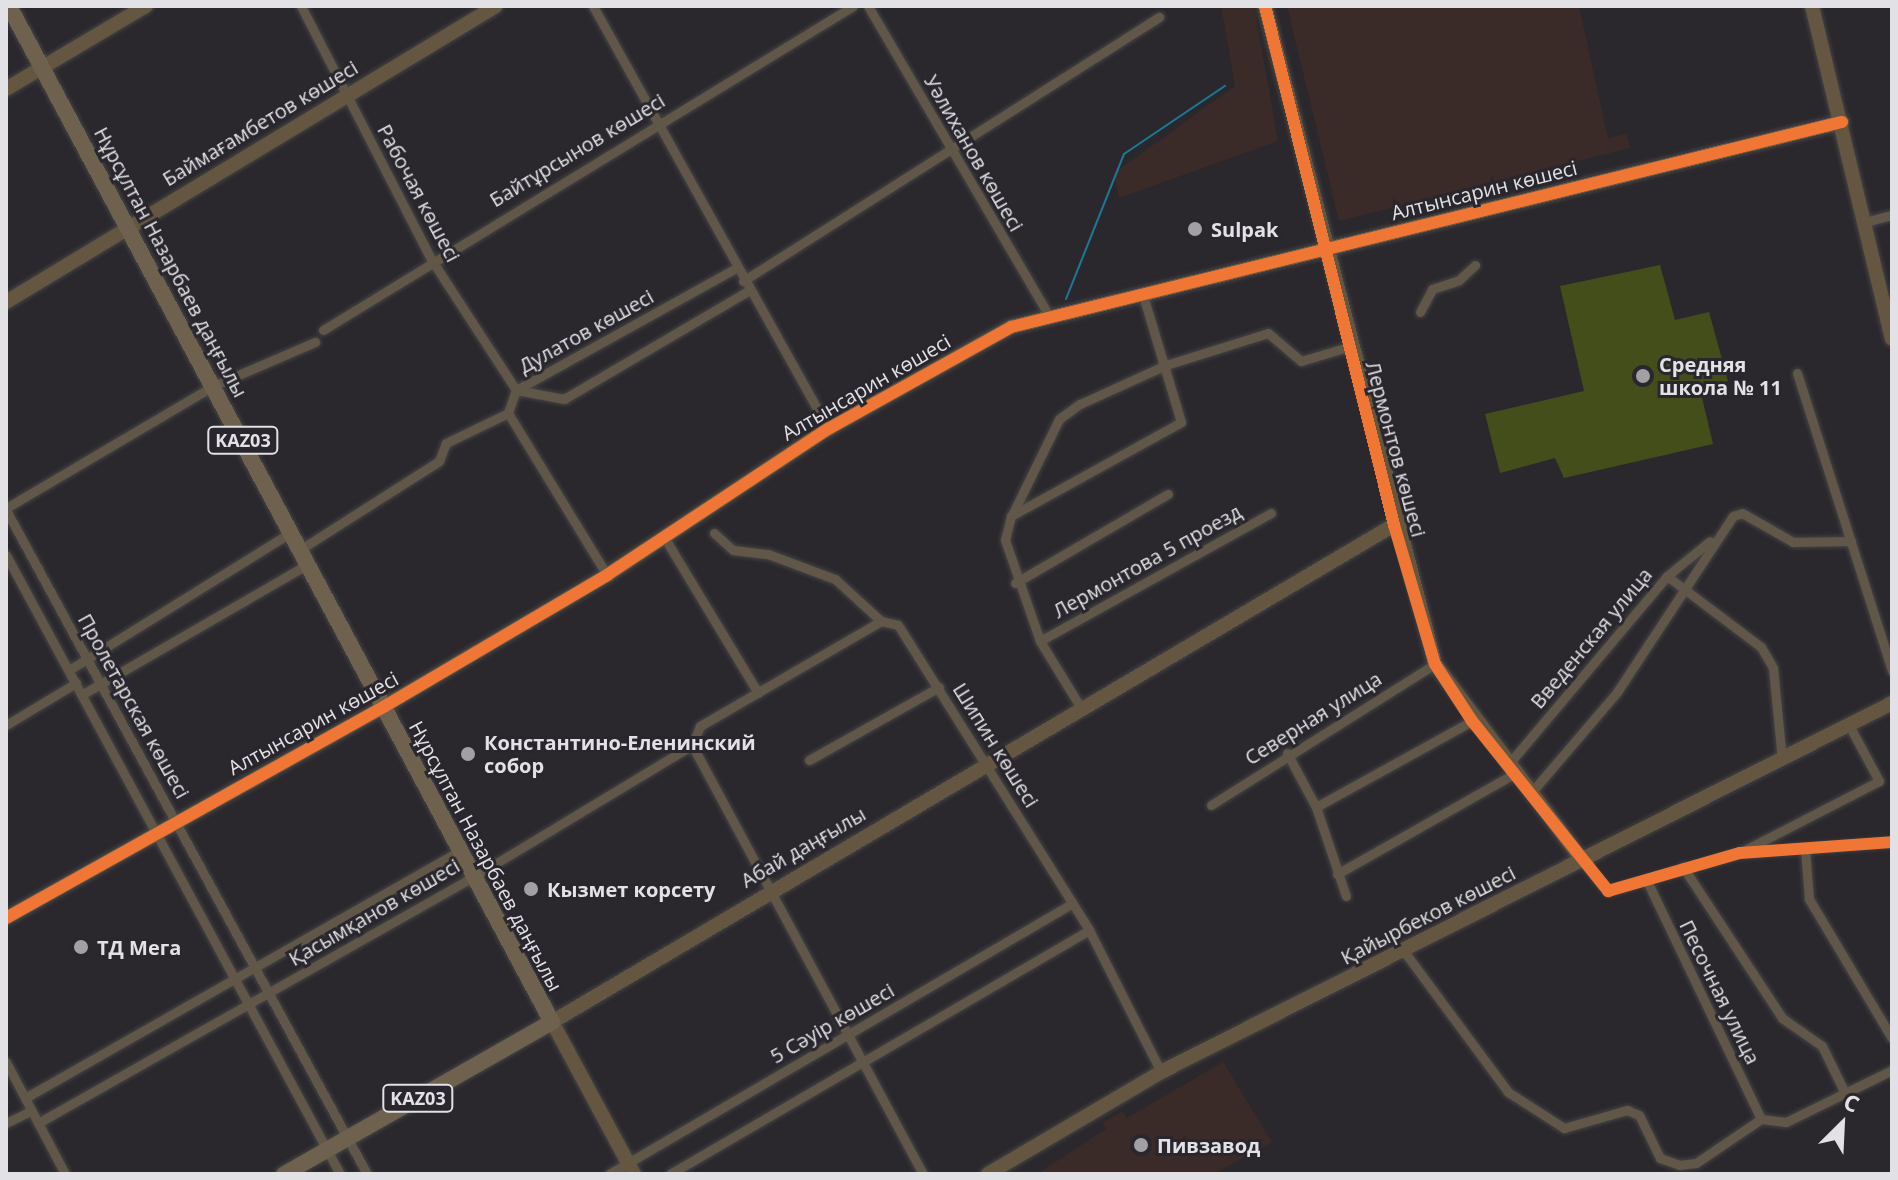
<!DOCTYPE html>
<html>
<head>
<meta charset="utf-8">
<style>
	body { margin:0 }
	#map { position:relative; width:1898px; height:1180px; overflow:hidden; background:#2a282c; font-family:"Open Sans",sans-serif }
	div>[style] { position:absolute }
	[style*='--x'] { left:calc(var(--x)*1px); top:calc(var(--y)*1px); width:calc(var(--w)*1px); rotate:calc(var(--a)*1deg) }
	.industrial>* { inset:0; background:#3a2a28 }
	.green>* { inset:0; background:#444e1a }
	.stream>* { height:2px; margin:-1px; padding:0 1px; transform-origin:1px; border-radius:1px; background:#1a7b97 }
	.roads { filter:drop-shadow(0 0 2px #444345) drop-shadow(0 0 2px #444345) }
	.street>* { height:9px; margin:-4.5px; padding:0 4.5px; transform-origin:4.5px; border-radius:4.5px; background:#615748 }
	.secondary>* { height:14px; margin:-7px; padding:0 7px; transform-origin:7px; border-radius:7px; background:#645640 }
	.primary>* { height:16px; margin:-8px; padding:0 8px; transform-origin:8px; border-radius:8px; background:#6e614d }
	.cycleway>* { height:12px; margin:-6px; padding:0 6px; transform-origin:6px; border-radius:6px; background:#f07635 }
	.dots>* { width:22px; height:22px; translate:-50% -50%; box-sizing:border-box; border:4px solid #29272d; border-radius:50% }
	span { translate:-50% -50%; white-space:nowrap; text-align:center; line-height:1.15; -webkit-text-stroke:6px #29272d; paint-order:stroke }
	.shield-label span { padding:2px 6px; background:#29272d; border:2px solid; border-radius:6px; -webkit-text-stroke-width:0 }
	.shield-label { font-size:18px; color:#e2e1e5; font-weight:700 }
	.street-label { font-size:20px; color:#e2e1e5 }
	.poi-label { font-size:20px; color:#e2e1e5; font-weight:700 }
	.left { translate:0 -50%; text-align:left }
	.frame { position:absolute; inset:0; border:8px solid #e2e1e5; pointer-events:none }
	.north { position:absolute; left:1802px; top:1084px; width:80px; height:80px; -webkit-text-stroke:6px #29272d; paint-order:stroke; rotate:24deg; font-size:22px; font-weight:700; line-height:32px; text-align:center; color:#e2e1e5 }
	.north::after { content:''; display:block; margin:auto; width:28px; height:36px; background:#e2e1e5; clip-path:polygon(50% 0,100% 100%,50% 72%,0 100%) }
</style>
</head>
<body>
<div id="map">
	<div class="industrial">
		<i style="clip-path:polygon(1221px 6px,1254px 6px,1278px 141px,1119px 198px,1114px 173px,1235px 86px)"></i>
		<i style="clip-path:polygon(1287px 6px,1579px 6px,1608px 138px,1627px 134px,1630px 148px,1339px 221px)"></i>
		<i style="clip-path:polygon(1223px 1062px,1272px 1142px,1260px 1149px,1213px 1174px,1037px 1174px,1106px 1129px,1103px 1122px,1123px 1111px,1127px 1118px)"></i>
	</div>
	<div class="green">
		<i style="clip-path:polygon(1660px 265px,1675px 320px,1709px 312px,1728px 381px,1700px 389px,1713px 444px,1564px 478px,1555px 458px,1500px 473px,1485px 414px,1584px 391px,1560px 286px)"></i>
	</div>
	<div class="stream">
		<i style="--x:1066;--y:299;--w:156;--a:-68.2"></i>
		<i style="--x:1124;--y:154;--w:122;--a:-34"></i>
	</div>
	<div class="roads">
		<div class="street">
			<i style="--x:301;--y:6;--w:284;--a:62.8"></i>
			<i style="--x:431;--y:259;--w:156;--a:57"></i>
			<i style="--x:593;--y:6;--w:484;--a:60.9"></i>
			<i style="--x:868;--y:6;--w:360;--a:59.7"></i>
			<i style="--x:1865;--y:222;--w:28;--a:-15"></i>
			<i style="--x:743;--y:281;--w:493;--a:-32.4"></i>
			<i style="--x:1420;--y:312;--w:26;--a:-62"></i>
			<i style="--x:1432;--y:289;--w:28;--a:-18"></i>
			<i style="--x:1459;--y:280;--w:22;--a:-43"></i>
			<i style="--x:323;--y:330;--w:621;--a:-31.44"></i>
			<i style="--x:1797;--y:373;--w:313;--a:72.3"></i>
			<i style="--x:516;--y:390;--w:49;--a:10.6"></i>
			<i style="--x:564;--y:399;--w:213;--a:-30.4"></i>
			<i style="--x:516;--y:390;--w:252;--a:-29"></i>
			<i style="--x:508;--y:413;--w:190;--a:58.6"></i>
			<i style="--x:508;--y:413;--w:24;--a:-71"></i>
			<i style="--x:6;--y:508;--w:243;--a:-30.5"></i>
			<i style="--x:215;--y:385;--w:109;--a:-23.3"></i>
			<i style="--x:6;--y:510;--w:756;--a:61.47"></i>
			<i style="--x:1012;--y:515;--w:107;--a:-63.9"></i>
			<i style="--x:1059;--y:419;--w:26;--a:-36"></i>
			<i style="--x:1080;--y:404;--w:94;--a:-24.4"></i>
			<i style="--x:1166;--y:365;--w:107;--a:-17.4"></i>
			<i style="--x:1268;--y:333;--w:43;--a:40.3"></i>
			<i style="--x:1301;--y:361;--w:49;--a:-16.6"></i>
			<i style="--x:714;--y:533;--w:25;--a:42"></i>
			<i style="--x:733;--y:550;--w:35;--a:7"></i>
			<i style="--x:768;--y:554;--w:72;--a:20.5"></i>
			<i style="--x:835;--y:579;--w:62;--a:42.4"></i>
			<i style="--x:881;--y:621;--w:17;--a:13"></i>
			<i style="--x:898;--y:625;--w:360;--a:57.9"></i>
			<i style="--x:1089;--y:930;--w:159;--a:63.1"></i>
			<i style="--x:664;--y:537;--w:182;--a:58.9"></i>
			<i style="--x:301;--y:549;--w:164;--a:-32.5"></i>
			<i style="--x:439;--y:461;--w:19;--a:-69"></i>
			<i style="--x:446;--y:443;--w:69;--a:-25.8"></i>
			<i style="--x:6;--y:555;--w:703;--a:61.65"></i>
			<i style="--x:1667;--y:576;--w:118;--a:37.1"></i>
			<i style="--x:1761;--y:647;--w:24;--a:60"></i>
			<i style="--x:1773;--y:668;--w:91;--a:84.4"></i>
			<i style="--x:1015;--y:583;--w:177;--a:-30.2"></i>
			<i style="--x:1040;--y:641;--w:264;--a:-29"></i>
			<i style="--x:69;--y:670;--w:262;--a:-31.8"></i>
			<i style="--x:83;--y:694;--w:260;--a:-30"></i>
			<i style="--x:1081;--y:708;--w:79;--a:-121.5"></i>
			<i style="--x:1040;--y:641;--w:107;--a:-109.1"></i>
			<i style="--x:1005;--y:540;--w:25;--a:-76"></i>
			<i style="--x:1011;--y:516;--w:194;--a:-28.9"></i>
			<i style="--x:1181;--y:422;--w:133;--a:-106.7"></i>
			<i style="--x:6;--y:725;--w:82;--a:-31"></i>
			<i style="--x:692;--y:745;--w:487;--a:61.7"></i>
			<i style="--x:1287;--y:753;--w:61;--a:61.8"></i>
			<i style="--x:1316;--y:807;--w:94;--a:71.4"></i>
			<i style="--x:809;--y:760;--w:149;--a:-29.3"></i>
			<i style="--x:1507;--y:766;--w:248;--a:-49.9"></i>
			<i style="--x:1667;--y:576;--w:55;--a:-39.1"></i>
			<i style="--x:1530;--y:794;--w:134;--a:-49.5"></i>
			<i style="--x:1617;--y:692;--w:211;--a:-56.6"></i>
			<i style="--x:1733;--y:516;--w:9;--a:-18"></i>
			<i style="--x:1742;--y:513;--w:59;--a:29.6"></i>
			<i style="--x:1793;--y:542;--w:58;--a:-1"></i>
			<i style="--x:1211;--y:805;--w:265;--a:-32.2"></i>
			<i style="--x:1316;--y:807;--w:178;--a:-28.9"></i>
			<i style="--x:1805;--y:849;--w:50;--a:85.4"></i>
			<i style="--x:1809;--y:899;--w:162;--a:59.2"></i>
			<i style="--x:1743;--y:851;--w:153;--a:-27.2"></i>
			<i style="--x:1879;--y:781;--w:64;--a:-118.2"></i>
			<i style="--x:1582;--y:860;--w:40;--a:50"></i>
			<i style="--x:1608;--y:891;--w:137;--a:-16.1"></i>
			<i style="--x:1740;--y:853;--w:152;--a:-4.1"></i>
			<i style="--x:1683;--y:867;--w:181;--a:56.7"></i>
			<i style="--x:1782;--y:1018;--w:49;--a:35"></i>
			<i style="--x:1822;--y:1046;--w:52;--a:63.9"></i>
			<i style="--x:1337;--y:874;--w:203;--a:-29.5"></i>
			<i style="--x:1647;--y:881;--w:264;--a:64.4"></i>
			<i style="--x:1403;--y:950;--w:177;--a:53.5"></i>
			<i style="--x:1508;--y:1092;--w:67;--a:32.7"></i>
			<i style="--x:1564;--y:1128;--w:66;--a:-15.9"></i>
			<i style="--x:1627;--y:1110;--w:13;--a:23"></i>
			<i style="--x:1639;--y:1115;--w:48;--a:64"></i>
			<i style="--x:1660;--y:1158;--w:20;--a:20"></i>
			<i style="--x:1679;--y:1165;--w:17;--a:-7"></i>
			<i style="--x:1696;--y:1163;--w:78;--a:-34.1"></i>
			<i style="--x:1761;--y:1119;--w:25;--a:7"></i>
			<i style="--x:1786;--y:1122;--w:118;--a:-26.1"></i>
			<i style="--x:6;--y:1062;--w:127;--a:62.2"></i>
			<i style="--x:25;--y:1098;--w:502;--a:-29.63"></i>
			<i style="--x:6;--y:1123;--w:28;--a:-26"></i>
			<i style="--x:38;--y:1123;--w:502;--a:-29.48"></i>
			<i style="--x:475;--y:876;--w:253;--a:-31.1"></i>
			<i style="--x:692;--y:745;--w:21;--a:-67"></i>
			<i style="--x:700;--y:726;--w:209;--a:-30.1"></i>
			<i style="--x:609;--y:1174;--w:537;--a:-30.29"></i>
			<i style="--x:670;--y:1174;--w:485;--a:-30.2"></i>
		</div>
		<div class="secondary">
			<i style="--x:1265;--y:6;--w:680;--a:75.51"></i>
			<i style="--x:1435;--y:664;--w:245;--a:53.1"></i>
			<i style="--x:1812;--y:6;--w:342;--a:76.5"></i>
			<i style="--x:6;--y:89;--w:163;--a:-30.7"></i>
			<i style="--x:6;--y:302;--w:572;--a:-31.14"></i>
			<i style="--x:6;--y:918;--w:434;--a:-29.2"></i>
			<i style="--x:385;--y:706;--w:258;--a:-30.5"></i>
			<i style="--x:607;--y:575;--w:265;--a:-33.5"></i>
			<i style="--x:828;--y:429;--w:210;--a:-29.1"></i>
			<i style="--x:1011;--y:327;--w:856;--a:-13.86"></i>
			<i style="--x:634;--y:1174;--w:173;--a:-118.3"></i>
			<i style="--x:552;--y:1022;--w:978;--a:-30.55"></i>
			<i style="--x:988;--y:1174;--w:201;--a:-30.5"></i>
			<i style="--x:1161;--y:1072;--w:819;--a:-26.78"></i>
		</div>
		<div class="primary">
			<i style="--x:9;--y:6;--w:1152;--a:61.88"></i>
			<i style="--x:552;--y:1022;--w:308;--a:150.4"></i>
		</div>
	</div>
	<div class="cycleway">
		<i style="--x:1265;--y:6;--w:535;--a:76.04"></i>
		<i style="--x:1394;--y:525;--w:145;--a:73.6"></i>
		<i style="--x:1435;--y:664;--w:68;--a:57"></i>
		<i style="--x:1472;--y:721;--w:218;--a:51.3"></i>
		<i style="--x:1608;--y:891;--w:137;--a:-16.1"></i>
		<i style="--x:1740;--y:853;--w:152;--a:-4.1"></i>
		<i style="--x:6;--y:918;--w:434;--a:-29.2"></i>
		<i style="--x:385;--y:706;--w:258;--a:-30.5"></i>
		<i style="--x:607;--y:575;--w:265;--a:-33.5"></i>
		<i style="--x:828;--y:429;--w:210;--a:-29.1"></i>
		<i style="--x:1011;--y:327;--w:856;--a:-13.86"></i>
	</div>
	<div class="dots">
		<i style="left:1195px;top:229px;background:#a2a0a4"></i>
		<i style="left:1643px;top:376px;background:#a2a0a4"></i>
		<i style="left:468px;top:754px;background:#a2a0a4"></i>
		<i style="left:531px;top:889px;background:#a2a0a4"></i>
		<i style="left:81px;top:947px;background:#a2a0a4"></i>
		<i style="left:1141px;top:1145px;background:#a2a0a4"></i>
	</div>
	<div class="shield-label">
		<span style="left:243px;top:440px">KАZ03</span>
		<span style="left:418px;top:1098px">KАZ03</span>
	</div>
	<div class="street-label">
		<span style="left:260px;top:123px;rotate:-31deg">Баймағамбетов көшесі</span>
		<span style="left:577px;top:150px;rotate:-31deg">Байтұрсынов көшесі</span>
		<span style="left:974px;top:153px;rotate:60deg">Уәлиханов көшесі</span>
		<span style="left:1484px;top:190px;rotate:-14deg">Алтынсарин көшесі</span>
		<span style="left:419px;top:193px;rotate:62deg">Рабочая көшесі</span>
		<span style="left:171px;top:262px;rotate:62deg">Нұрсұлтан Назарбаев даңғылы</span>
		<span style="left:586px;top:331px;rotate:-29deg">Дулатов көшесі</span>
		<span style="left:866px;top:387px;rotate:-30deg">Алтынсарин көшесі</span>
		<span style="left:1396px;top:449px;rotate:75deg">Лермонтов көшесі</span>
		<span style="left:1147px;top:561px;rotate:-29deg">Лермонтова 5 проезд</span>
		<span style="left:1591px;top:638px;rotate:-50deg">Введенская улица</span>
		<span style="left:134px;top:706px;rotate:61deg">Пролетарская көшесі</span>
		<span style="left:1313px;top:718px;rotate:-32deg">Северная улица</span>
		<span style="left:313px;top:723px;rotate:-29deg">Алтынсарин көшесі</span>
		<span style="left:996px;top:745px;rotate:58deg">Шипин көшесі</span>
		<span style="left:803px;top:847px;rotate:-30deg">Абай даңғылы</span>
		<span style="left:486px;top:856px;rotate:62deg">Нұрсұлтан Назарбаев даңғылы</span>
		<span style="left:374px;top:912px;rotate:-30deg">Қасымқанов көшесі</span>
		<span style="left:1428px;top:915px;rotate:-27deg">Қайырбеков көшесі</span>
		<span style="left:1720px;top:992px;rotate:64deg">Песочная улица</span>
		<span style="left:832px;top:1023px;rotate:-30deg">5 Сәуір көшесі</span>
	</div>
	<div class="poi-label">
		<span class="left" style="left:1211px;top:229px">Sulpak</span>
		<span class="left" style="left:1659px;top:376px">Средняя<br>школа № 11</span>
		<span class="left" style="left:484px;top:754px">Константино-Еленинский<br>собор</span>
		<span class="left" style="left:547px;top:889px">Кызмет корсету</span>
		<span class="left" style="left:97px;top:947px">ТД Мега</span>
		<span class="left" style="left:1157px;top:1145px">Пивзавод</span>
	</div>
	<div class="frame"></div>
	<div class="north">С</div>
</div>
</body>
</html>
